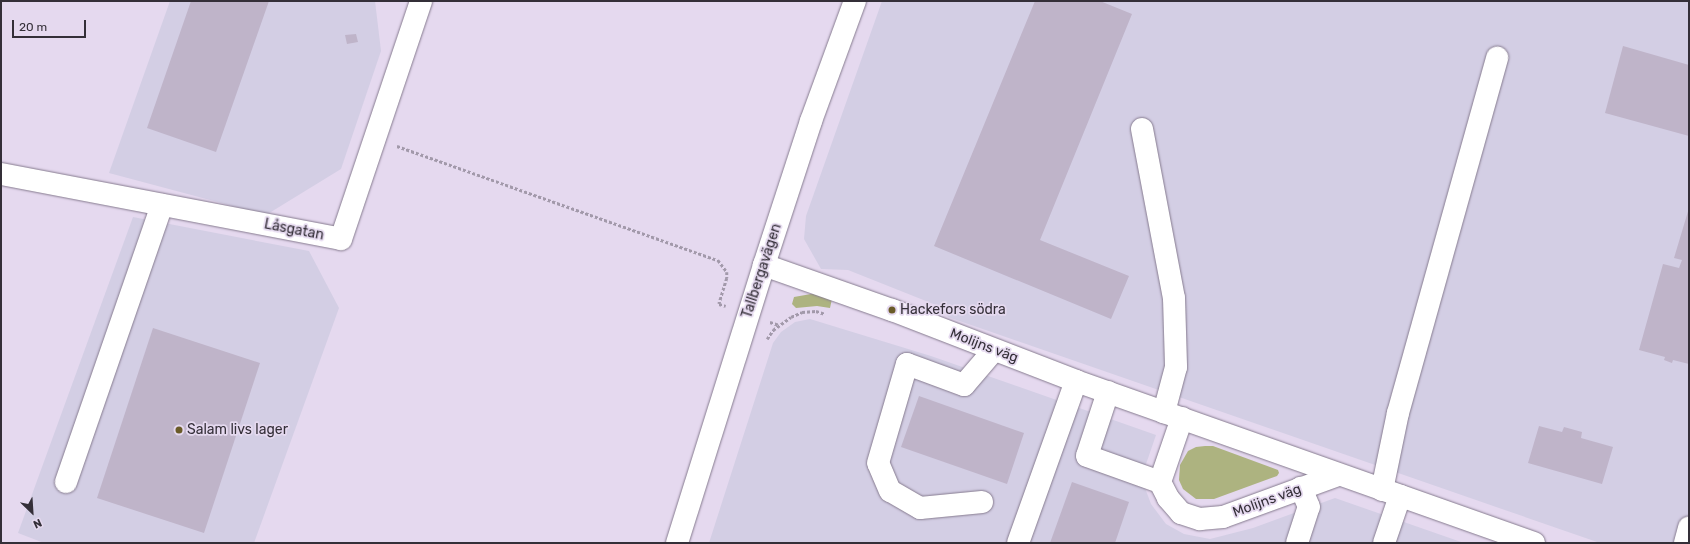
<!DOCTYPE html>
<html>
<head>
<meta charset="utf-8">
<style>
	body { margin:0 }
	#map { position:relative; width:1690px; height:544px; overflow:hidden; background:#e5d9ef; font-family:Rubik,sans-serif }
	div>[style] { position:absolute }
	[style*='--x'] { left:calc(var(--x)*1px); top:calc(var(--y)*1px); width:calc(var(--w)*1px); rotate:calc(var(--a)*1deg) }
	.industrial>* { inset:0; background:#d3cee4 }
	.green>* { inset:0; background:#adb380 }
	.building>* { inset:0; background:#bfb4c9 }
	.path>* { height:2.5px; margin-top:-1.25px; transform-origin:0; background:repeating-linear-gradient(90deg,#a299aa 0 3px,transparent 0 5px) }
	.roads { filter:drop-shadow(0 0 1px #867b8f) drop-shadow(0 0 1px #867b8f) }
	.minor>* { height:22px; margin:-11px; padding:0 11px; transform-origin:11px; border-radius:11px; background:#fff }
	.dots>* { width:11px; height:11px; translate:-50% -50%; box-sizing:border-box; border:2px solid #e5d9ef; border-radius:50% }
	span { translate:-50% -50%; white-space:nowrap; text-align:center; line-height:1.15; -webkit-text-stroke:3.5px #e5d9ef; paint-order:stroke }
	.street-label { font-size:14px; color:#342f38 }
	.poi-label { font-size:14px; color:#342f38 }
	.left { translate:0 -50%; text-align:left }
	.frame { position:absolute; inset:0; border:2px solid #342f38; pointer-events:none }
	.north { position:absolute; left:12px; top:492px; width:40px; height:40px; -webkit-text-stroke:3px #e5d9ef; paint-order:stroke; rotate:155deg; font-size:11px; font-weight:700; line-height:16px; text-align:center; color:#342f38 }
	.north::after { content:''; display:block; margin:auto; width:14px; height:18px; background:#342f38; clip-path:polygon(50% 0,100% 100%,50% 72%,0 100%) }
	.scale { position:absolute; left:12px; top:20px; width:74px; height:18px; box-sizing:border-box; border:2px solid #342f38; border-top:0; padding-left:5px; font-size:12px; line-height:14px; white-space:nowrap; color:#342f38; -webkit-text-stroke:3px #e5d9ef; paint-order:stroke }
</style>
</head>
<body>
<div id="map">
	<div class="industrial">
		<i style="clip-path:polygon(170px 1px,375px 1px,381px 51px,341px 169px,266px 215px,109px 173px)"></i>
		<i style="clip-path:polygon(882px 1px,1689px 1px,1689px 543px,1600px 543px,948px 317px,941px 307px,848px 270px,821px 269px,804px 239px,806px 216px)"></i>
		<i style="clip-path:polygon(133px 217px,309px 251px,339px 308px,254px 543px,44px 543px,18px 533px)"></i>
		<i style="clip-path:polygon(810px 319px,931px 356px,1156px 435px,1144px 470px,1145px 488px,1151px 504px,1166px 524px,1184px 534px,1210px 539px,1253px 528px,1335px 498px,1464px 543px,709px 543px,773px 343px,781px 332px,795px 322px)"></i>
	</div>
	<div class="green">
		<i style="clip-path:polygon(811px 294px,822px 294px,832px 299px,830px 308px,817px 306px,796px 308px,792px 304px,794px 297px)"></i>
		<i style="clip-path:polygon(1205px 446px,1213px 446px,1278px 470px,1279px 473px,1277px 476px,1214px 499px,1196px 499px,1183px 489px,1179px 480px,1180px 465px,1188px 451px,1196px 447px)"></i>
	</div>
	<div class="building">
		<i style="clip-path:polygon(191px 1px,269px 1px,216px 152px,147px 128px)"></i>
		<i style="clip-path:polygon(1035px 1px,1100px 1px,1132px 14px,1040px 240px,1129px 276px,1111px 319px,934px 246px)"></i>
		<i style="clip-path:polygon(356px 34px,358px 42px,347px 44px,345px 35px)"></i>
		<i style="clip-path:polygon(1623px 46px,1689px 65px,1689px 136px,1605px 113px)"></i>
		<i style="clip-path:polygon(1689px 208px,1689px 364px,1673px 360px,1672px 363px,1664px 360px,1665px 357px,1639px 350px,1663px 264px,1679px 268px,1682px 260px,1674px 258px)"></i>
		<i style="clip-path:polygon(153px 328px,260px 363px,204px 533px,97px 498px)"></i>
		<i style="clip-path:polygon(919px 396px,1024px 433px,1007px 484px,901px 447px)"></i>
		<i style="clip-path:polygon(1539px 426px,1562px 432px,1564px 427px,1582px 432px,1581px 438px,1613px 447px,1602px 484px,1528px 463px)"></i>
		<i style="clip-path:polygon(1072px 482px,1129px 502px,1115px 543px,1050px 543px)"></i>
	</div>
	<div class="path">
		<i style="--x:397;--y:146;--w:341;--a:19.6"></i>
		<i style="--x:718;--y:260;--w:15;--a:53"></i>
		<i style="--x:727;--y:272;--w:6;--a:90"></i>
		<i style="--x:727;--y:278;--w:27;--a:107"></i>
		<i style="--x:719;--y:304;--w:7;--a:16"></i>
		<i style="--x:770;--y:322;--w:9;--a:18"></i>
		<i style="--x:767;--y:339;--w:11;--a:-56"></i>
		<i style="--x:773;--y:330;--w:22;--a:-36"></i>
		<i style="--x:791;--y:317;--w:12;--a:-24"></i>
		<i style="--x:802;--y:312;--w:14;--a:-4"></i>
		<i style="--x:816;--y:311;--w:9;--a:18"></i>
	</div>
	<div class="roads">
		<div class="minor">
			<i style="--x:1142;--y:129;--w:172;--a:79.3"></i>
			<i style="--x:1174;--y:298;--w:69;--a:88.3"></i>
			<i style="--x:1176;--y:367;--w:47;--a:104.9"></i>
			<i style="--x:1;--y:174;--w:346;--a:10.8"></i>
			<i style="--x:341;--y:239;--w:251;--a:-71.4"></i>
			<i style="--x:764;--y:265;--w:136;--a:19.4"></i>
			<i style="--x:892;--y:310;--w:197;--a:21.1"></i>
			<i style="--x:1076;--y:381;--w:486;--a:19.5"></i>
			<i style="--x:1108;--y:392;--w:67;--a:108.2"></i>
			<i style="--x:1087;--y:456;--w:77;--a:19.6"></i>
			<i style="--x:1182;--y:418;--w:68;--a:109"></i>
			<i style="--x:1160;--y:482;--w:18;--a:63"></i>
			<i style="--x:1168;--y:498;--w:20;--a:49"></i>
			<i style="--x:1181;--y:513;--w:20;--a:18"></i>
			<i style="--x:1200;--y:519;--w:23;--a:-5"></i>
			<i style="--x:1223;--y:517;--w:122;--a:-20.1"></i>
			<i style="--x:66;--y:482;--w:293;--a:-70.9"></i>
			<i style="--x:1382;--y:490;--w:79;--a:-78.3"></i>
			<i style="--x:1398;--y:413;--w:369;--a:-74.4"></i>
			<i style="--x:982;--y:502;--w:62;--a:174.5"></i>
			<i style="--x:920;--y:508;--w:34;--a:-150"></i>
			<i style="--x:890;--y:491;--w:30;--a:-113"></i>
			<i style="--x:878;--y:463;--w:103;--a:-73.7"></i>
			<i style="--x:907;--y:364;--w:61;--a:20.2"></i>
			<i style="--x:964;--y:385;--w:46;--a:-49.4"></i>
			<i style="--x:677;--y:543;--w:291;--a:-72.6"></i>
			<i style="--x:764;--y:265;--w:151;--a:-71.9"></i>
			<i style="--x:811;--y:121;--w:128;--a:-69.9"></i>
			<i style="--x:1018;--y:543;--w:172;--a:-70.3"></i>
			<i style="--x:1297;--y:543;--w:38;--a:-72"></i>
			<i style="--x:1309;--y:507;--w:21;--a:-113"></i>
			<i style="--x:1384;--y:543;--w:50;--a:-71.2"></i>
			<i style="--x:1685;--y:543;--w:16;--a:-75"></i>
		</div>
	</div>
	<div class="dots">
		<i style="left:892px;top:310px;background:#6a5b28"></i>
		<i style="left:179px;top:430px;background:#6a5b28"></i>
	</div>
	<div class="street-label">
		<span style="left:294px;top:230px;rotate:11deg">Låsgatan</span>
		<span style="left:762px;top:271px;rotate:-72deg">Tallbergavägen</span>
		<span style="left:984px;top:346px;rotate:21deg">Molijns väg</span>
		<span style="left:1267px;top:501px;rotate:-20deg">Molijns väg</span>
	</div>
	<div class="poi-label">
		<span class="left" style="left:900px;top:310px">Hackefors södra</span>
		<span class="left" style="left:187px;top:430px">Salam livs lager</span>
	</div>
	<div class="frame"></div>
	<div class="north">N</div>
	<div class="scale">20 m</div>
</div>
</body>
</html>
